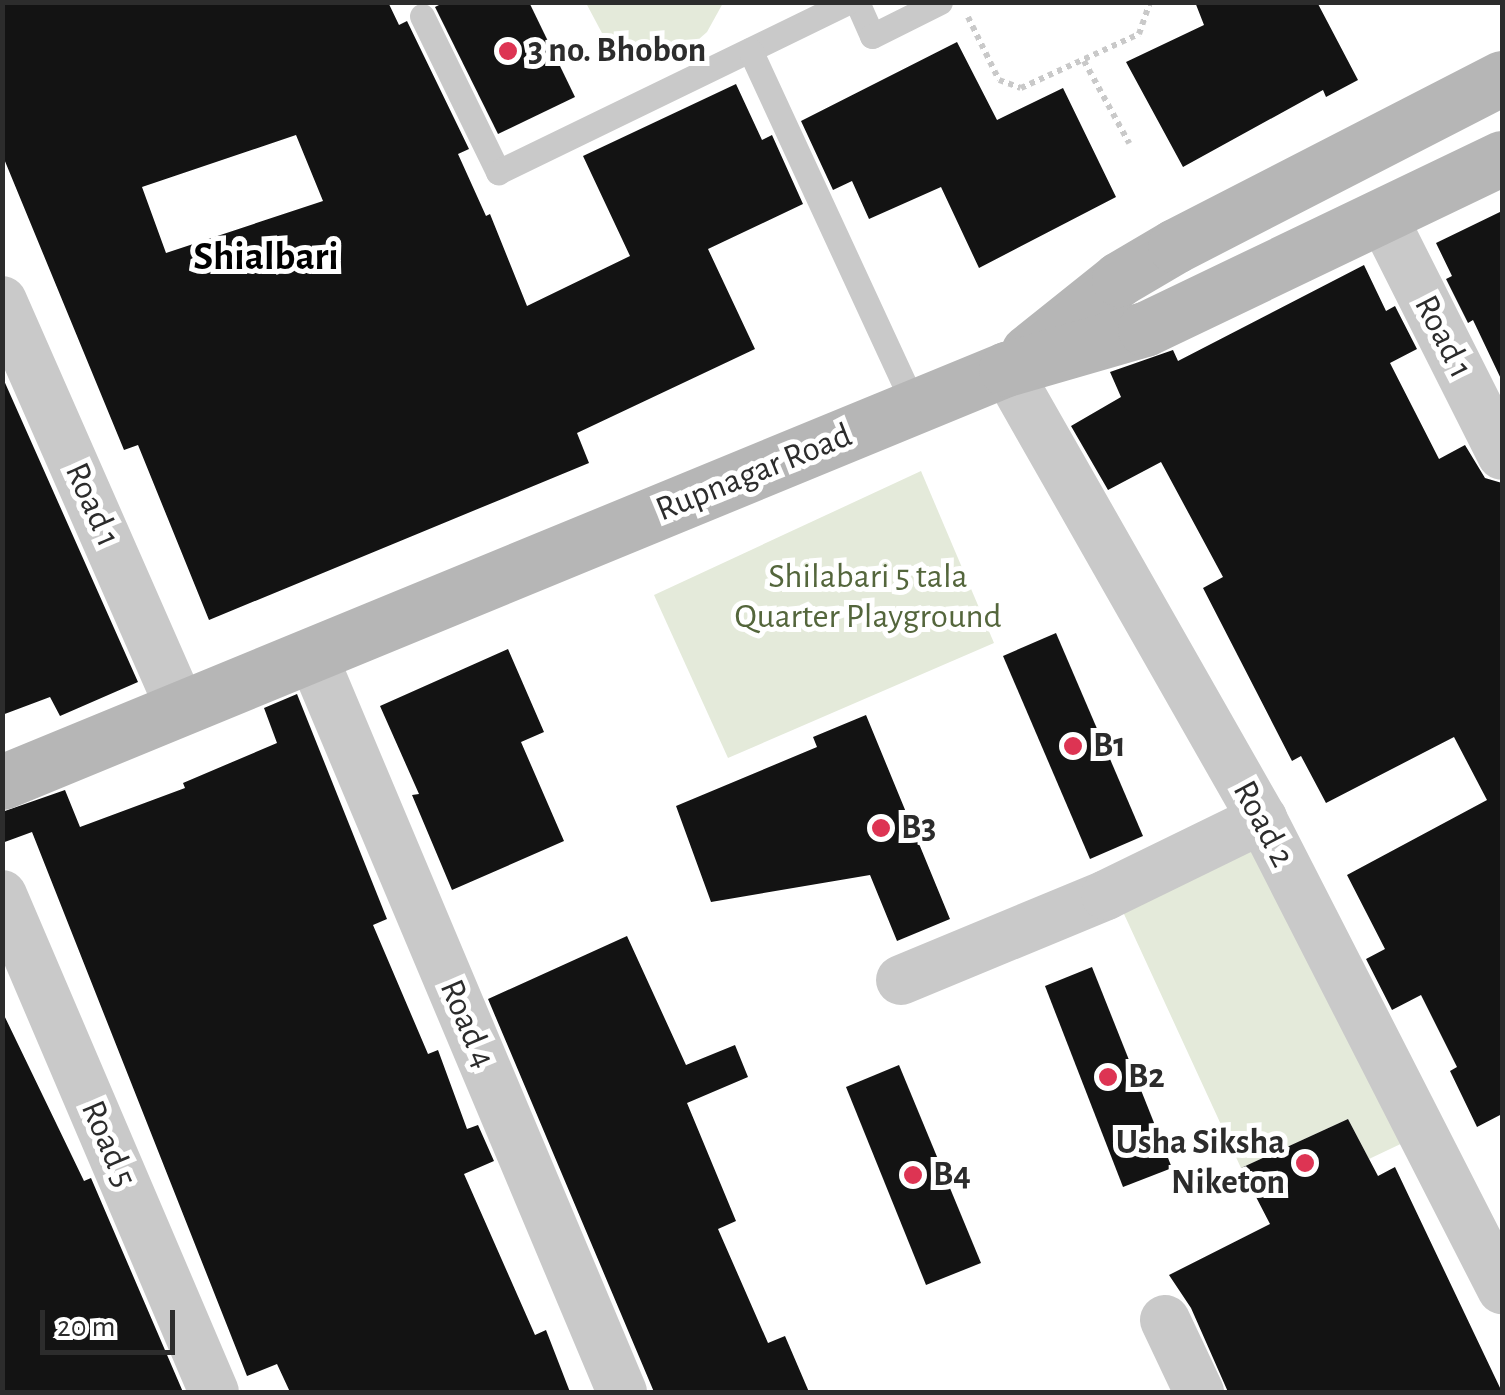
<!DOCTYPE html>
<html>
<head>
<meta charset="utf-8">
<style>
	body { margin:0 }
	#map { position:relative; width:1505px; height:1395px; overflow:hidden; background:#fff; font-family:"Alegreya Sans",sans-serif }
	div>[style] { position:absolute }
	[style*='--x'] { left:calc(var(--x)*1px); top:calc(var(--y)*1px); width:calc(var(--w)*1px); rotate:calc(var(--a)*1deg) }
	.green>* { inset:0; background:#e4eada }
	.building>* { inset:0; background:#131313 }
	.path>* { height:6px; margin-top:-3px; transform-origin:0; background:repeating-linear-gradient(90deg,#c9c9c9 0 5px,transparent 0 10px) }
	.lane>* { height:25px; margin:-12.5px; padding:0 12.5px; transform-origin:12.5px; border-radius:12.5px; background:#c9c9c9 }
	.street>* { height:50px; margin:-25px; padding:0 25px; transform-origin:25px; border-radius:25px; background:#c9c9c9 }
	.secondary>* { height:55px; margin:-27.5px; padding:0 27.5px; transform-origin:27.5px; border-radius:27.5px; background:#b6b6b6 }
	.dots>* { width:28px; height:28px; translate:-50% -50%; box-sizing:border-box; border:5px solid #fff; border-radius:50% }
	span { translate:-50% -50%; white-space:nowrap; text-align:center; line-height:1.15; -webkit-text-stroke:10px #fff; paint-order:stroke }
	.poi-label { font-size:35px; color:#2c2c2c; font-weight:700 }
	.left { translate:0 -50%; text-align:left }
	.right { translate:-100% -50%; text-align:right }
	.street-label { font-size:35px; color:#2c2c2c }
	.park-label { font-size:35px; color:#54663c }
	.quarter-label { font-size:40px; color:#000; font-weight:700 }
	.frame { position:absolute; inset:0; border:5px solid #2c2c2c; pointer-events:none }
	.scale { position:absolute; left:40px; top:1310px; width:135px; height:45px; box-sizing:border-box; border:5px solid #2c2c2c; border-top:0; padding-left:12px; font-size:30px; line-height:35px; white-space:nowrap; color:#2c2c2c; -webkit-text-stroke:8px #fff; paint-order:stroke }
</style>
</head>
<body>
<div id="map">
	<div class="green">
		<i style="clip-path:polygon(586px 3px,586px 2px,723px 3px,707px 32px,690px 47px,668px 55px,645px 56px,603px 35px)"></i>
		<i style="clip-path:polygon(921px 471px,994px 643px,728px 758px,654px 595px)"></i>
		<i style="clip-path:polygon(1257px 830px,1409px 1140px,1369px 1159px,1348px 1119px,1241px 1168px,1118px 901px)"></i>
	</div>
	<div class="building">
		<i style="clip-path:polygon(evenodd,2px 2px,388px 2px,399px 25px,407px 21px,469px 149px,458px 154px,486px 216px,490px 214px,527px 306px,630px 256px,583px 156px,736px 84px,762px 140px,772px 135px,803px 204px,708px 249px,755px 349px,577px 433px,589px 463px,209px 620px,138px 445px,124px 450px,2px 154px,2px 2px,296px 135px,323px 201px,166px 253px,142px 187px,296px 135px)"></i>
		<i style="clip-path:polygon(445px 2px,529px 2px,575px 97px,498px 134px,435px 7px)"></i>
		<i style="clip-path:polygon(1195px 2px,1317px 2px,1358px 80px,1326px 97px,1323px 90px,1183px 167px,1126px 62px,1204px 25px)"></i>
		<i style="clip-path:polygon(957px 42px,997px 120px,1063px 88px,1116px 197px,979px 268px,941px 187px,869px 219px,852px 181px,833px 190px,801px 121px)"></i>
		<i style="clip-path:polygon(1502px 211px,1502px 381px,1473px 320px,1468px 323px,1446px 279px,1452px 276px,1436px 243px)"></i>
		<i style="clip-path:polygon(1364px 265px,1386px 311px,1395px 306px,1417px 349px,1390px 363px,1439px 459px,1465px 445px,1485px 478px,1502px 483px,1502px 1114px,1477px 1127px,1450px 1071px,1457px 1067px,1421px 995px,1392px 1010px,1366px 959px,1385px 949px,1347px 875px,1487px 800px,1454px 737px,1326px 803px,1301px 756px,1292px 761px,1203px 588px,1223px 577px,1161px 462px,1108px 490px,1071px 426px,1121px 397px,1110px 372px,1173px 350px,1178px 361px)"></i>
		<i style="clip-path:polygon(2px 376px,138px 682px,60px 716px,50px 697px,2px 715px)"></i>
		<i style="clip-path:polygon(1056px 633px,1143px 836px,1090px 859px,1003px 656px)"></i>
		<i style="clip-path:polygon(508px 649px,544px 732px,521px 742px,564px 841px,452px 890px,412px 795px,419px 794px,380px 706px)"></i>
		<i style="clip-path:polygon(297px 694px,387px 919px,373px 925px,428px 1054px,438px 1050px,467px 1129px,478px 1125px,494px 1161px,464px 1174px,535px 1335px,546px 1330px,570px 1392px,290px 1392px,277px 1364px,247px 1376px,32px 832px,2px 843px,2px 812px,65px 790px,80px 827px,185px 788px,183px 783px,277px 743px,264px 708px)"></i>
		<i style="clip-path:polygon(866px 715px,950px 919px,897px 941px,870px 875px,711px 902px,676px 806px,817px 747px,813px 737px)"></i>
		<i style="clip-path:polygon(627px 936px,686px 1065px,735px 1045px,748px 1077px,687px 1103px,736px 1221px,718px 1229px,768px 1343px,785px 1336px,809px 1392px,654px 1392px,488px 999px)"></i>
		<i style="clip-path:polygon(1092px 967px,1172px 1168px,1123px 1187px,1045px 986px)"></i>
		<i style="clip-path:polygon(2px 1011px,84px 1181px,91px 1178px,183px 1392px,2px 1392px)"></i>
		<i style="clip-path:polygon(899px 1065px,981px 1263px,926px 1285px,846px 1087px)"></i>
		<i style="clip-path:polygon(1348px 1119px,1378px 1176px,1395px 1167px,1502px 1392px,1228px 1392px,1191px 1308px,1169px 1275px,1270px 1224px,1241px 1168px)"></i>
	</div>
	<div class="path">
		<i style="--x:968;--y:17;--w:70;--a:63.8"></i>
		<i style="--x:999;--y:80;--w:23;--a:20"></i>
		<i style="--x:1021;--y:88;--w:130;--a:-24.6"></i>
		<i style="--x:1139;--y:34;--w:34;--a:-71"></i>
		<i style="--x:1084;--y:61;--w:94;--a:61.2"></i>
	</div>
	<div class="lane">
		<i style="--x:857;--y:2;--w:37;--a:66"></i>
		<i style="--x:872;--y:36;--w:76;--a:-26.6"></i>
		<i style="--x:422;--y:16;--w:174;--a:64"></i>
		<i style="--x:498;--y:172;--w:389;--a:-25.9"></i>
		<i style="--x:750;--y:50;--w:393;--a:65.2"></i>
	</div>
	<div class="street">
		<i style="--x:1383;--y:218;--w:265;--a:63.3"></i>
		<i style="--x:2;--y:301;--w:445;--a:66.3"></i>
		<i style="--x:1006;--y:369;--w:518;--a:60.36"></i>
		<i style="--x:1262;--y:819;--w:528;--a:62.95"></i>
		<i style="--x:312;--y:655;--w:800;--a:67.19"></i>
		<i style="--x:2;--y:895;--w:540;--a:66.9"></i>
		<i style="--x:901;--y:980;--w:222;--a:-22.5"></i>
		<i style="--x:1106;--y:895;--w:174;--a:-26"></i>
		<i style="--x:1165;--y:1320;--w:80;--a:64.7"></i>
	</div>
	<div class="secondary">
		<i style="--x:1028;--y:352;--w:117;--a:-38.7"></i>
		<i style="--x:1119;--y:279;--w:65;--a:-30.5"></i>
		<i style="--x:1175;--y:246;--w:368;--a:-27.2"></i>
		<i style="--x:2;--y:782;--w:1086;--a:-22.36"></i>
		<i style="--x:1006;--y:369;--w:145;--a:-16.1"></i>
		<i style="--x:1145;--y:329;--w:396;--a:-25.6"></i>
	</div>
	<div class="dots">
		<i style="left:508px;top:51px;background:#dd3453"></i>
		<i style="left:1073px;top:746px;background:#dd3453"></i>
		<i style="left:881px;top:828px;background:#dd3453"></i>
		<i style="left:1108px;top:1077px;background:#dd3453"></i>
		<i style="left:1305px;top:1163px;background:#dd3453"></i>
		<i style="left:913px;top:1175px;background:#dd3453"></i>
	</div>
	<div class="poi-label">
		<span class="left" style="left:528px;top:51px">3 no. Bhobon</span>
		<span class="left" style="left:1093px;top:746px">B1</span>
		<span class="left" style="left:901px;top:828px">B3</span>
		<span class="left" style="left:1128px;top:1077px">B2</span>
		<span class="right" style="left:1285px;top:1163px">Usha Siksha<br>Niketon</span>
		<span class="left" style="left:933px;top:1175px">B4</span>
	</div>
	<div class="street-label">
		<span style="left:1443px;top:337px;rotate:63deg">Road 1</span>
		<span style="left:754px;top:473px;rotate:-22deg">Rupnagar Road</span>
		<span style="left:92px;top:505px;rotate:66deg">Road 1</span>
		<span style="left:1263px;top:824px;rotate:62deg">Road 2</span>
		<span style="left:467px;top:1024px;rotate:67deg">Road 4</span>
		<span style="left:108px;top:1144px;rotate:67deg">Road 5</span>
	</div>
	<div class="park-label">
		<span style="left:868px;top:597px">Shilabari 5 tala<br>Quarter Playground</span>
	</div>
	<div class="quarter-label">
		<span style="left:266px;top:257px">Shialbari</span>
	</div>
	<div class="frame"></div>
	<div class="scale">20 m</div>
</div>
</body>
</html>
